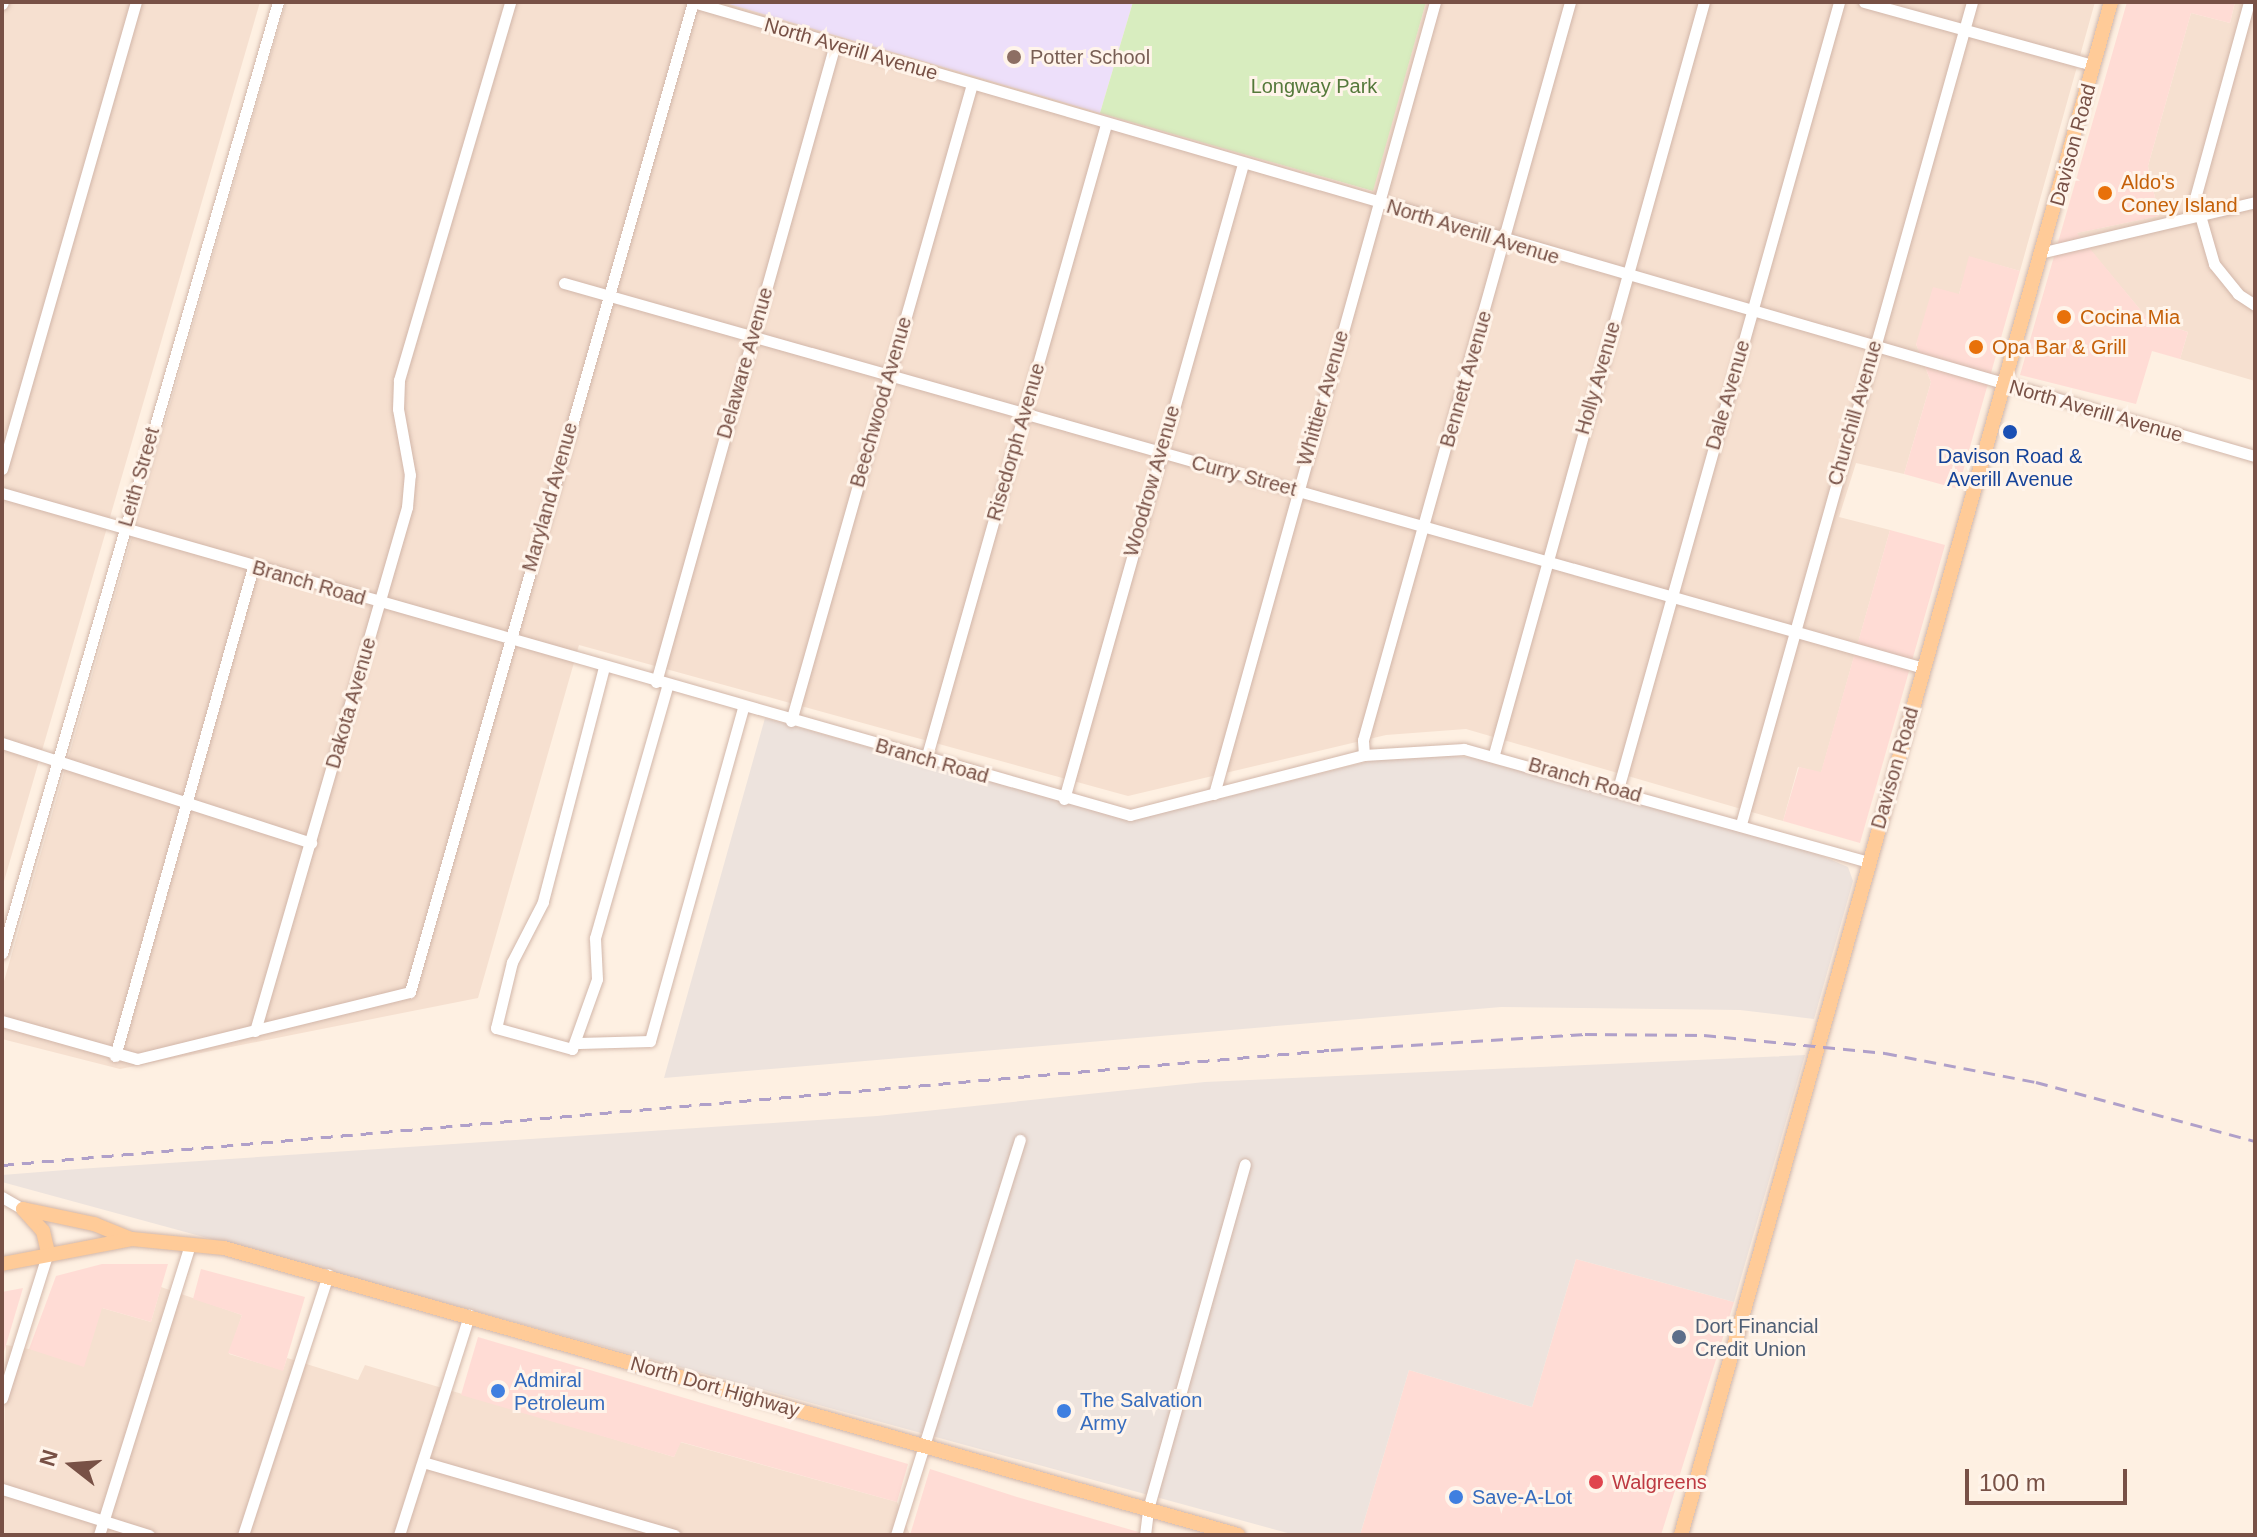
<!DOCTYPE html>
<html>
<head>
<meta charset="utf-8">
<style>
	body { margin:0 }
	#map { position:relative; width:2257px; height:1537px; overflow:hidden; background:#fef0e2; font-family:Helvetica,sans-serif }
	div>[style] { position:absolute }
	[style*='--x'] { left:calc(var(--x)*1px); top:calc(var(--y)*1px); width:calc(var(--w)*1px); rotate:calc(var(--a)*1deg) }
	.residential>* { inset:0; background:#f6e0d0 }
	.commercial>* { inset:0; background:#ffdcd5 }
	.industrial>* { inset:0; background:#ede3dd }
	.education>* { inset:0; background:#eddffa }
	.green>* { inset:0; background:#d8edbf }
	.roads { filter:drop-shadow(0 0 2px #d2b7aa) drop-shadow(0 0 2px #d2b7aa) }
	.minor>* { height:11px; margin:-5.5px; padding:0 5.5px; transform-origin:5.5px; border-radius:5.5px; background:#fff }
	.major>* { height:14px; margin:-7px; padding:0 7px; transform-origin:7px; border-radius:7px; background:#ffcb98 }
	.rail>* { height:3px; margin-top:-1.5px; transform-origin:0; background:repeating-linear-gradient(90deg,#b0a0c9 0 12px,transparent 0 20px) }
	.dots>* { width:22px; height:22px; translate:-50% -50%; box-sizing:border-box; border:4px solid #fff4ea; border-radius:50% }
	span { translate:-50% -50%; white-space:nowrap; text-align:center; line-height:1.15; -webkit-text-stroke:6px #fff4ea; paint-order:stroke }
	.street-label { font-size:20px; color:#785146 }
	.education-label { font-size:20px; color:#785e54 }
	.left { translate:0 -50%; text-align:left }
	.park-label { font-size:20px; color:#55793b }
	.food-label { font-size:20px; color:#c56008 }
	.transit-label { font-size:20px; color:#164399 }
	.service-label { font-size:20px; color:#4e5e75 }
	.shop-label { font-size:20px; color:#366cbe }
	.health-label { font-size:20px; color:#be3a42 }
	.frame { position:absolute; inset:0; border:4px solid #785146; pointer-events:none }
	.north { position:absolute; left:32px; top:1425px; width:80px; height:80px; -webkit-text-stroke:6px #fff4ea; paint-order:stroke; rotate:287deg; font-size:22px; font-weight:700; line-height:32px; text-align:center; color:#785146 }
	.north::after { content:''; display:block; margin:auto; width:28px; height:36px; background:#785146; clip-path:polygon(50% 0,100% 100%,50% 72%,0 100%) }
	.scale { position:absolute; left:1965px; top:1469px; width:162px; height:36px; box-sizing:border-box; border:4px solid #785146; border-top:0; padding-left:10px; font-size:24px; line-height:28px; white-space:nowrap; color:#785146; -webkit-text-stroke:6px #fff4ea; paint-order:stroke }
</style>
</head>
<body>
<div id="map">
	<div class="residential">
		<i style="clip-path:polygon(2px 2px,260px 2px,2px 888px)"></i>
		<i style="clip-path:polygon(286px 2px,723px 2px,1372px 191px,1426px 2px,2095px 2px,2020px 271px,1970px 257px,1959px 294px,1916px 344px,1931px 382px,1904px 474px,1856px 463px,1839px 517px,1890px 530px,1821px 773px,1798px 767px,1783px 821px,1466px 729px,1386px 735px,1128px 796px,579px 645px,478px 998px,120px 1069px,2px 1039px,2px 988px)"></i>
		<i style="clip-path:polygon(2235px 2px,2255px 2px,2255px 381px,2180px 359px,2188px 332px,2148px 319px,2076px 233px,2159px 216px,2148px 166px,2191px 13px,2230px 23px)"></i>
		<i style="clip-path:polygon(161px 1287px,242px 1315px,229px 1354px,283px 1370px,287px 1358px,358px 1380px,365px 1365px,674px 1457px,680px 1442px,897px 1502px,910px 1535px,2px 1535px,6px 1345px,29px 1349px,102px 1308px,151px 1322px)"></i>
	</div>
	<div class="commercial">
		<i style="clip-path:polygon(2127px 2px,2235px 2px,2230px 23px,2191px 13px,2148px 166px,2159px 216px,2077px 233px,2148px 319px,2188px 332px,2180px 359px,2152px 351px,2136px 404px,2020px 375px)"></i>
		<i style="clip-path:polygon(1969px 256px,2020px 271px,1958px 489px,1904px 474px,1931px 382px,1916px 344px,1933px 287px,1959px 294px)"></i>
		<i style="clip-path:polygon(1890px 530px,1945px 545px,1860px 843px,1783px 821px,1799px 767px,1821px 772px)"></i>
		<i style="clip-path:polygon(1576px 1259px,1734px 1302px,1661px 1535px,1360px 1535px,1409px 1370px,1532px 1407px)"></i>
		<i style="clip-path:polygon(102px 1264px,168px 1264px,151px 1322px,102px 1308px,84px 1367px,29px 1349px,56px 1276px)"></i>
		<i style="clip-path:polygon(201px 1269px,305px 1297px,283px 1371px,228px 1353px,242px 1315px,193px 1299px)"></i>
		<i style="clip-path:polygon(23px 1288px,6px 1345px,2px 1358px,2px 1292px)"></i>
		<i style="clip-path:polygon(478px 1337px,908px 1464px,897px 1502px,681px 1442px,674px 1457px,461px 1395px)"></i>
		<i style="clip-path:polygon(930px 1469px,1017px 1497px,1149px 1535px,910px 1535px)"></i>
	</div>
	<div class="industrial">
		<i style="clip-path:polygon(765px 718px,1121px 818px,1161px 813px,1374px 760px,1431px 754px,1475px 758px,1803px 848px,1848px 867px,1853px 881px,1814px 1019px,1740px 1010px,1501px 1007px,664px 1078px)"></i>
		<i style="clip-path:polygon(1805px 1055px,1734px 1302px,1576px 1259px,1532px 1407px,1409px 1370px,1360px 1535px,1295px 1535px,2px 1182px,2px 1175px,78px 1169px,877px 1116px,1205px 1082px)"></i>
	</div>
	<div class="education">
		<i style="clip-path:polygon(722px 2px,1133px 2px,1100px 113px)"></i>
	</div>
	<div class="green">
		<i style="clip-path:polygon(1133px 2px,1426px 2px,1373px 191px,1100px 113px)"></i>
	</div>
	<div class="roads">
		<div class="minor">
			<i style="--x:693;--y:2;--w:1627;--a:16.21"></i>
			<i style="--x:1864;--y:2;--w:238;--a:15.4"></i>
			<i style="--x:2249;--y:2;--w:203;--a:105.4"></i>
			<i style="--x:2195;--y:198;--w:69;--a:73.9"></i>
			<i style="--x:2214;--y:264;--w:38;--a:51"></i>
			<i style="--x:2238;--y:294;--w:20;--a:33"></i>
			<i style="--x:2;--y:4;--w:2;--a:-63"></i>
			<i style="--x:2044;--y:252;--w:217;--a:-13.3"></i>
			<i style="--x:564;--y:283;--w:1413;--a:15.81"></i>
			<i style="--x:2;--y:469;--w:486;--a:-74"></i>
			<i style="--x:2;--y:493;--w:1173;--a:15.93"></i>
			<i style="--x:1130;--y:815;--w:242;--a:-14.4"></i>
			<i style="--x:1364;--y:755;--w:100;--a:-3.4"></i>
			<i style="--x:1464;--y:749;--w:421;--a:15.6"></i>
			<i style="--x:604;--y:667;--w:243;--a:104.6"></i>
			<i style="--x:543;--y:902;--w:68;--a:117.3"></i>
			<i style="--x:512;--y:962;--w:68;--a:103.6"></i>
			<i style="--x:496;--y:1028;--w:79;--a:15.4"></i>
			<i style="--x:572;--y:1049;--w:74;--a:-70.3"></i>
			<i style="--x:597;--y:979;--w:41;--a:-92.8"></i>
			<i style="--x:595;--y:938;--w:264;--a:-74"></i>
			<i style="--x:656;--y:682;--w:663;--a:-74.33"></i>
			<i style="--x:791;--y:721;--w:662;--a:-74.14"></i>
			<i style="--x:2;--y:743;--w:325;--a:17.9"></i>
			<i style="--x:1494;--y:754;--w:781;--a:-74.4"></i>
			<i style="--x:1364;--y:755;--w:15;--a:-94"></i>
			<i style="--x:1363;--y:740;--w:766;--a:-74.33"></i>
			<i style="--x:926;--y:759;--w:660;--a:-74.17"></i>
			<i style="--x:1618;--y:789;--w:817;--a:-74.31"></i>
			<i style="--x:1214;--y:794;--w:822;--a:-74.41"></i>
			<i style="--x:1064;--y:799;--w:660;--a:-74.26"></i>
			<i style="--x:1741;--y:824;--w:854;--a:-74.3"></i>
			<i style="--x:2;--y:953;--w:990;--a:-73.82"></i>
			<i style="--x:2;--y:1021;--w:140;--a:15.7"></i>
			<i style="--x:137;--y:1059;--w:281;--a:-13.8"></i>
			<i style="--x:410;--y:992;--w:1030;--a:-74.05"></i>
			<i style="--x:255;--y:1031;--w:546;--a:-73.82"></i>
			<i style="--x:407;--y:507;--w:32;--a:-85"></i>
			<i style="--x:410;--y:475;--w:67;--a:-100.3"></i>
			<i style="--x:398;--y:409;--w:29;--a:-88"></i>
			<i style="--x:399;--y:380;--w:394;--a:-73.6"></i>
			<i style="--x:579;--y:1043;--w:71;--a:-1.6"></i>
			<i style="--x:650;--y:1041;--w:347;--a:-74.4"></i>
			<i style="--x:115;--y:1056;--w:508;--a:-74.24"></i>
			<i style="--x:2;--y:1197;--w:24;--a:30"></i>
			<i style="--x:2;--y:1398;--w:153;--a:-72.5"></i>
			<i style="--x:423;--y:1462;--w:262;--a:16.2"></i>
			<i style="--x:2;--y:1489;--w:154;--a:17.4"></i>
			<i style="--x:99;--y:1535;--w:305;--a:-72.6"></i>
			<i style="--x:243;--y:1535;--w:274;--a:-71.9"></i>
			<i style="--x:399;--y:1535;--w:231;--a:-72.3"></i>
			<i style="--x:896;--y:1535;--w:414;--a:-72.6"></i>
			<i style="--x:1145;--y:1535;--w:26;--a:-83"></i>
			<i style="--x:1148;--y:1509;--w:358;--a:-74.3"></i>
		</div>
		<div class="major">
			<i style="--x:23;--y:1209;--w:73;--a:11.9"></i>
			<i style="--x:94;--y:1224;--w:40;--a:22"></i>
			<i style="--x:23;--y:1209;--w:30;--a:48"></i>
			<i style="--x:43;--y:1231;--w:22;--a:77"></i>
			<i style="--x:2;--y:1264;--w:132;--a:-10.9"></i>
			<i style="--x:132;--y:1239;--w:92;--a:5.6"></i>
			<i style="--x:224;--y:1248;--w:1054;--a:15.8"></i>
			<i style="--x:1681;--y:1535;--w:1592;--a:-74.33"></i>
		</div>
	</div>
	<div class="rail">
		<i style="--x:2;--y:1165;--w:1334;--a:-4.95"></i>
		<i style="--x:1331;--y:1050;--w:255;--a:-3.6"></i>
		<i style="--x:1585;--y:1034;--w:119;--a:0.5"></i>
		<i style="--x:1704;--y:1035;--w:182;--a:5.7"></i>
		<i style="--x:1885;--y:1053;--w:154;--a:10.9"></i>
		<i style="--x:2036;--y:1082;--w:227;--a:15.1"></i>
	</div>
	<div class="dots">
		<i style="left:1014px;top:57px;background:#8d6e63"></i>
		<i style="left:2105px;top:193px;background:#e8710a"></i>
		<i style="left:2064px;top:317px;background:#e8710a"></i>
		<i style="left:1976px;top:347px;background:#e8710a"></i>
		<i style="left:2010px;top:432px;background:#1a4fb4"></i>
		<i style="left:1679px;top:1337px;background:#5c6f8a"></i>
		<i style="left:498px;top:1391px;background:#3f7fe0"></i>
		<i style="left:1064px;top:1411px;background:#3f7fe0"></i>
		<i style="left:1596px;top:1482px;background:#e0444e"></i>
		<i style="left:1456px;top:1497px;background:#3f7fe0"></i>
	</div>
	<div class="street-label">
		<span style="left:851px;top:49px;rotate:16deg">North Averill Avenue</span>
		<span style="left:2073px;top:145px;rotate:-75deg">Davison Road</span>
		<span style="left:1473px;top:232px;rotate:17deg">North Averill Avenue</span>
		<span style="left:745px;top:363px;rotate:-74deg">Delaware Avenue</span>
		<span style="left:1598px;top:378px;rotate:-74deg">Holly Avenue</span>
		<span style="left:1466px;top:379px;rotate:-74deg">Bennett Avenue</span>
		<span style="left:1728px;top:395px;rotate:-74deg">Dale Avenue</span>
		<span style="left:1323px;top:398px;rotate:-74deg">Whittier Avenue</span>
		<span style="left:881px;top:402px;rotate:-74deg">Beechwood Avenue</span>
		<span style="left:2096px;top:411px;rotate:16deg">North Averill Avenue</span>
		<span style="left:1855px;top:413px;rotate:-74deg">Churchill Avenue</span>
		<span style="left:1016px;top:442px;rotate:-74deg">Risedorph Avenue</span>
		<span style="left:1244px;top:476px;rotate:15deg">Curry Street</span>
		<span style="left:139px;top:477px;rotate:-74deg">Leith Street</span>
		<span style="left:1152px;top:481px;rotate:-74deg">Woodrow Avenue</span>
		<span style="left:550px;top:497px;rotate:-74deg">Maryland Avenue</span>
		<span style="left:309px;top:583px;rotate:16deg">Branch Road</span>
		<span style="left:351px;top:703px;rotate:-74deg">Dakota Avenue</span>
		<span style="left:932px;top:761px;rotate:16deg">Branch Road</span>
		<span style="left:1895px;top:768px;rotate:-74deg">Davison Road</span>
		<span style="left:1585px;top:780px;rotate:16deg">Branch Road</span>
		<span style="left:715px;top:1387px;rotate:16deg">North Dort Highway</span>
	</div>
	<div class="education-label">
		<span class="left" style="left:1030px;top:57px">Potter School</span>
	</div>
	<div class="park-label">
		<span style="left:1314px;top:86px">Longway Park</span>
	</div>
	<div class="food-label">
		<span class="left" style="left:2121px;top:194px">Aldo's<br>Coney Island</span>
		<span class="left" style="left:2080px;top:317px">Cocina Mia</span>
		<span class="left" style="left:1992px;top:347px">Opa Bar &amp; Grill</span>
	</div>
	<div class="transit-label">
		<span style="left:2010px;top:468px">Davison Road &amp;<br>Averill Avenue</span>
	</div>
	<div class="service-label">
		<span class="left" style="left:1695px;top:1338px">Dort Financial<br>Credit Union</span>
	</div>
	<div class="shop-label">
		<span class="left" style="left:514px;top:1392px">Admiral<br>Petroleum</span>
		<span class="left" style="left:1080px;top:1412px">The Salvation<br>Army</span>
		<span class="left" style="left:1472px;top:1497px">Save-A-Lot</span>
	</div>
	<div class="health-label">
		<span class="left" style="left:1612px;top:1482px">Walgreens</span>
	</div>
	<div class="frame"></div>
	<div class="north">N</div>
	<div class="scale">100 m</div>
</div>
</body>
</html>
